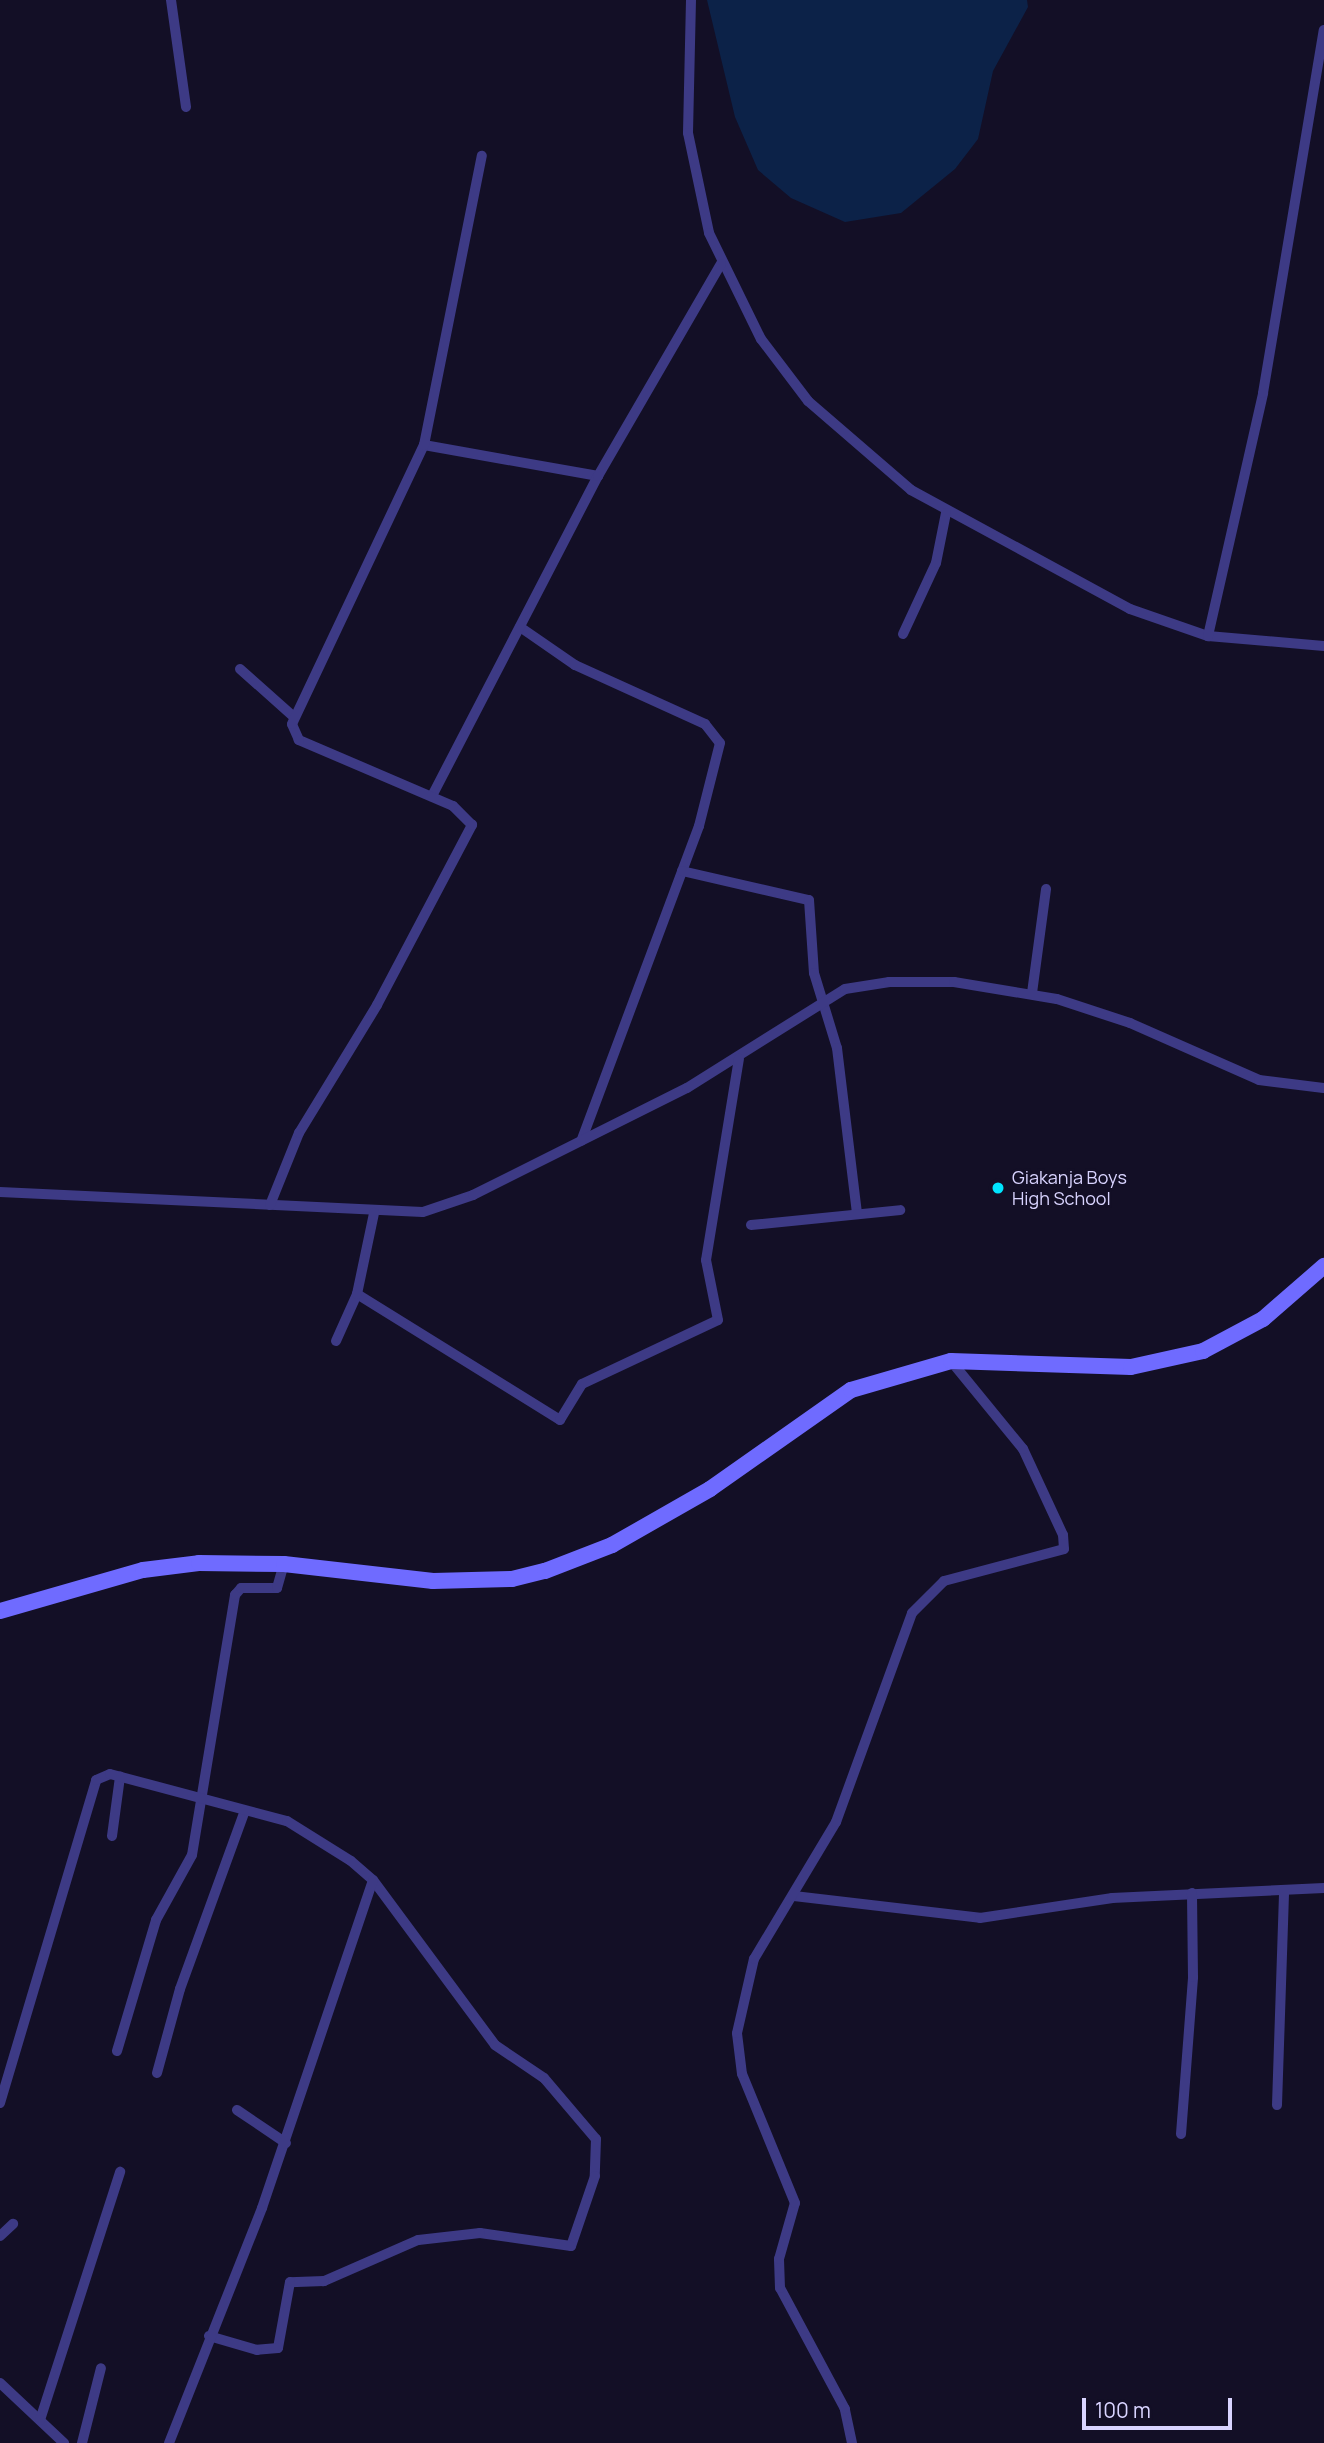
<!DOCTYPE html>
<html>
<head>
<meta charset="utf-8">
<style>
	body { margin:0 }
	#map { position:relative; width:1324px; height:2443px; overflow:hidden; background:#130f26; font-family:Manrope,sans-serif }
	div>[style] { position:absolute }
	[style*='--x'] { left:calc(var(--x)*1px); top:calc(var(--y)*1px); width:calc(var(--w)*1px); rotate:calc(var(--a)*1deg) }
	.water>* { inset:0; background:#0c2248 }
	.minor>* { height:10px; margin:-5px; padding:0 5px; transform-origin:5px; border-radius:5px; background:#3d3a85 }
	.secondary>* { height:16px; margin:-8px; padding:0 8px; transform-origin:8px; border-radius:8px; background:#6f6bff }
	.dots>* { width:19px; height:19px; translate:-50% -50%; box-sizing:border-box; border:4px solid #130f26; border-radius:50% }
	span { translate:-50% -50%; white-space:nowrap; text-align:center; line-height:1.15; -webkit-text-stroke:5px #130f26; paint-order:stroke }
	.poi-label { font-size:18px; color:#d9d4ff }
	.left { translate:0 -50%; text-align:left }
	.scale { position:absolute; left:1082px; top:2398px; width:150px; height:32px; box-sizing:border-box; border:4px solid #d9d4ff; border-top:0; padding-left:9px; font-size:21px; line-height:24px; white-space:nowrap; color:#d9d4ff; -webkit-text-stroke:5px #130f26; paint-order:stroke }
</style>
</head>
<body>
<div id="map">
	<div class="water">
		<i style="clip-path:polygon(707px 0,1027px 0,1028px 7px,993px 71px,978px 139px,955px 169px,901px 213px,845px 222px,791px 198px,758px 170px,735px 117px)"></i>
	</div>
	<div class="minor">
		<i style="--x:171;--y:0;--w:108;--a:82"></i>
		<i style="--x:691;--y:0;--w:133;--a:91.3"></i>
		<i style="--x:688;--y:133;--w:102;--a:78.1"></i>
		<i style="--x:709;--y:233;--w:118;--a:63.9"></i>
		<i style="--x:761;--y:339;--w:78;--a:52.8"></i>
		<i style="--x:808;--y:401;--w:136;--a:40.8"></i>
		<i style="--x:911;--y:490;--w:249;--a:28.5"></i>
		<i style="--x:1130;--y:609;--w:83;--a:19.1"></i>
		<i style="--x:1208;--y:636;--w:116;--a:4.9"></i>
		<i style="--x:424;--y:445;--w:177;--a:10.1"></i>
		<i style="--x:520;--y:627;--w:67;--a:34.6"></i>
		<i style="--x:575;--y:665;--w:143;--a:24.4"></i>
		<i style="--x:705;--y:724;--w:24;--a:52"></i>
		<i style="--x:720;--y:743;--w:86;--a:104.2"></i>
		<i style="--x:699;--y:826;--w:336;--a:110.5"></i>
		<i style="--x:903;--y:634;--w:78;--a:-65.1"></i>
		<i style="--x:936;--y:563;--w:51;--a:-78.7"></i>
		<i style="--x:1208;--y:636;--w:249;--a:-77.2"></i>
		<i style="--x:1263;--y:393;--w:368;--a:-80.5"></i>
		<i style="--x:240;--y:669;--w:71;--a:41.6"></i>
		<i style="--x:432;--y:796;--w:360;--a:-62.6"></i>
		<i style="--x:598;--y:476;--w:245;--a:-59.9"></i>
		<i style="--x:682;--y:871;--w:130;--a:12.9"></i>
		<i style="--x:809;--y:900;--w:73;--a:86.1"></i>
		<i style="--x:814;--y:973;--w:78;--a:73"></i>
		<i style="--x:837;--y:1048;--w:167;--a:83.1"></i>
		<i style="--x:1032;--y:993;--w:105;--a:-82.3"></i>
		<i style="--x:0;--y:1192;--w:423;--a:2.7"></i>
		<i style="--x:423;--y:1212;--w:53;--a:-18.8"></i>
		<i style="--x:473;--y:1195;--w:239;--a:-26.6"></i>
		<i style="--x:687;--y:1088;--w:186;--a:-32.1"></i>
		<i style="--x:845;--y:989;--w:45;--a:-9"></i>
		<i style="--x:889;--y:982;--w:65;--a:0"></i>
		<i style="--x:954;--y:982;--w:104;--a:9.4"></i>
		<i style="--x:1057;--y:999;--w:77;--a:18.2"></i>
		<i style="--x:1130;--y:1023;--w:141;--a:23.8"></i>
		<i style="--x:1259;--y:1080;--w:65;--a:7"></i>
		<i style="--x:270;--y:1205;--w:78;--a:-68.1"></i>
		<i style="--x:299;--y:1133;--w:150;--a:-58.6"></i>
		<i style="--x:377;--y:1005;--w:204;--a:-62.2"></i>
		<i style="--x:472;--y:825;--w:27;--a:-135"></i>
		<i style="--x:453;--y:806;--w:168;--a:-156.8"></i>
		<i style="--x:299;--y:740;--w:17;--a:-114"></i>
		<i style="--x:292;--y:724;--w:309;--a:-64.7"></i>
		<i style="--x:424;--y:445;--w:295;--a:-78.7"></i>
		<i style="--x:751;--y:1225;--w:150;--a:-5.7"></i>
		<i style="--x:357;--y:1294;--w:239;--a:31.8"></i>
		<i style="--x:560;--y:1420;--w:42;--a:-58.6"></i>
		<i style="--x:582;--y:1384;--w:150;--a:-25.2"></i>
		<i style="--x:718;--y:1320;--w:61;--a:-101.3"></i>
		<i style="--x:706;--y:1260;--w:204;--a:-80.7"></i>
		<i style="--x:336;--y:1341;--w:51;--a:-65.9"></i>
		<i style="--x:357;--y:1294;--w:83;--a:-78.1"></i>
		<i style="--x:112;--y:1836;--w:60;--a:-82.3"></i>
		<i style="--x:794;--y:1896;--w:187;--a:6.7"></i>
		<i style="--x:980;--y:1918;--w:134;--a:-8.6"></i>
		<i style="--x:1112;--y:1898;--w:212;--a:-2.7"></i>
		<i style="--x:117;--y:2051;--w:137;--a:-73.4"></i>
		<i style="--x:156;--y:1920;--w:74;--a:-61"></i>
		<i style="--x:192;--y:1855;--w:264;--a:-80.6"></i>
		<i style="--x:235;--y:1595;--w:9;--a:-49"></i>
		<i style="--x:241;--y:1588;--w:36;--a:0"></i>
		<i style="--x:277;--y:1588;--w:25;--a:-74"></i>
		<i style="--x:157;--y:2073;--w:87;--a:-74.7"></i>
		<i style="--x:180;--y:1989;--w:187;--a:-70"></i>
		<i style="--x:0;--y:2103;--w:337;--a:-73.4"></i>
		<i style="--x:96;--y:1780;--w:15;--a:-23"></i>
		<i style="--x:110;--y:1774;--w:183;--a:14.9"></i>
		<i style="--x:287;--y:1821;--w:75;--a:32"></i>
		<i style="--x:351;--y:1861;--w:29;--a:41"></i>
		<i style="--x:373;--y:1880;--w:205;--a:53.5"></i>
		<i style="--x:495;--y:2045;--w:59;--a:34"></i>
		<i style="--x:544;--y:2078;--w:80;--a:49.6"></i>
		<i style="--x:596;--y:2139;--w:37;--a:92"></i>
		<i style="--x:595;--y:2176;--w:74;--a:108.9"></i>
		<i style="--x:571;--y:2246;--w:92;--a:-171.9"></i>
		<i style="--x:480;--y:2233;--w:62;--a:173.6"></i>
		<i style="--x:418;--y:2240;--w:103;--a:156.4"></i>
		<i style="--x:324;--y:2281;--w:34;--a:178"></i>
		<i style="--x:290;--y:2282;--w:67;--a:100.3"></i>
		<i style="--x:278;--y:2348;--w:21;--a:175"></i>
		<i style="--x:257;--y:2350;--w:50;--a:-163.7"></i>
		<i style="--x:1277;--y:2105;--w:214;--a:-88.1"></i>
		<i style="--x:237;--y:2110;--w:59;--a:34"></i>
		<i style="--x:1181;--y:2134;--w:157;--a:-85.6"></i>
		<i style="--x:1193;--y:1977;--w:84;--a:-90.7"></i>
		<i style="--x:0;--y:2236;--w:18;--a:-43"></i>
		<i style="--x:0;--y:2383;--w:88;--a:43.2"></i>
		<i style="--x:40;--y:2420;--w:261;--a:-72.1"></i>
		<i style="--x:82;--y:2443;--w:77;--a:-75.8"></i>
		<i style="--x:169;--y:2443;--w:253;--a:-68.4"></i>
		<i style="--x:262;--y:2208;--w:346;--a:-71.3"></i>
		<i style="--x:852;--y:2443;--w:35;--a:-102"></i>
		<i style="--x:845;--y:2409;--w:137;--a:-118.2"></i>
		<i style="--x:780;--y:2288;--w:29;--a:-92"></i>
		<i style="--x:779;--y:2259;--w:58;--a:-74.1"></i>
		<i style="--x:795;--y:2203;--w:139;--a:-112.3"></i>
		<i style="--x:742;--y:2074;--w:41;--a:-97"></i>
		<i style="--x:737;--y:2033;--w:76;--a:-77.1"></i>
		<i style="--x:754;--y:1959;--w:160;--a:-59.1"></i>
		<i style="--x:836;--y:1822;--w:222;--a:-70"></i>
		<i style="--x:912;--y:1613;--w:45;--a:-45"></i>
		<i style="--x:944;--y:1581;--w:124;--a:-14.9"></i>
		<i style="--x:1064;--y:1549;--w:14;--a:-94"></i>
		<i style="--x:1063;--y:1535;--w:95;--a:-114.9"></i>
		<i style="--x:1023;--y:1449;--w:114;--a:-129.3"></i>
	</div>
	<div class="secondary">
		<i style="--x:0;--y:1611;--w:149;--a:-16"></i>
		<i style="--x:143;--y:1570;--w:56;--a:-7.1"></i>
		<i style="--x:199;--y:1563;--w:85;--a:0.7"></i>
		<i style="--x:284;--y:1564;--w:150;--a:6.5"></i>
		<i style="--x:433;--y:1581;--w:79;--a:-1.5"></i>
		<i style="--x:512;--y:1579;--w:34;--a:-14"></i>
		<i style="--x:545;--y:1571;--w:72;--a:-21.2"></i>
		<i style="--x:612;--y:1545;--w:113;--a:-29.7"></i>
		<i style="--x:710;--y:1489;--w:172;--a:-35.1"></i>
		<i style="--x:851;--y:1390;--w:104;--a:-16.2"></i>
		<i style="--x:951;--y:1361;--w:180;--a:1.9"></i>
		<i style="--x:1131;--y:1367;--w:74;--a:-12.5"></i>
		<i style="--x:1203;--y:1351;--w:68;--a:-28.1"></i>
		<i style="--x:1263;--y:1319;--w:81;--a:-41"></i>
	</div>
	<div class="dots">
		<i style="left:998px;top:1188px;background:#00e5ff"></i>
	</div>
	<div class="poi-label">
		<span class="left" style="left:1012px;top:1188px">Giakanja Boys<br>High School</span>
	</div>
	<div class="scale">100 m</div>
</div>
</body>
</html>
